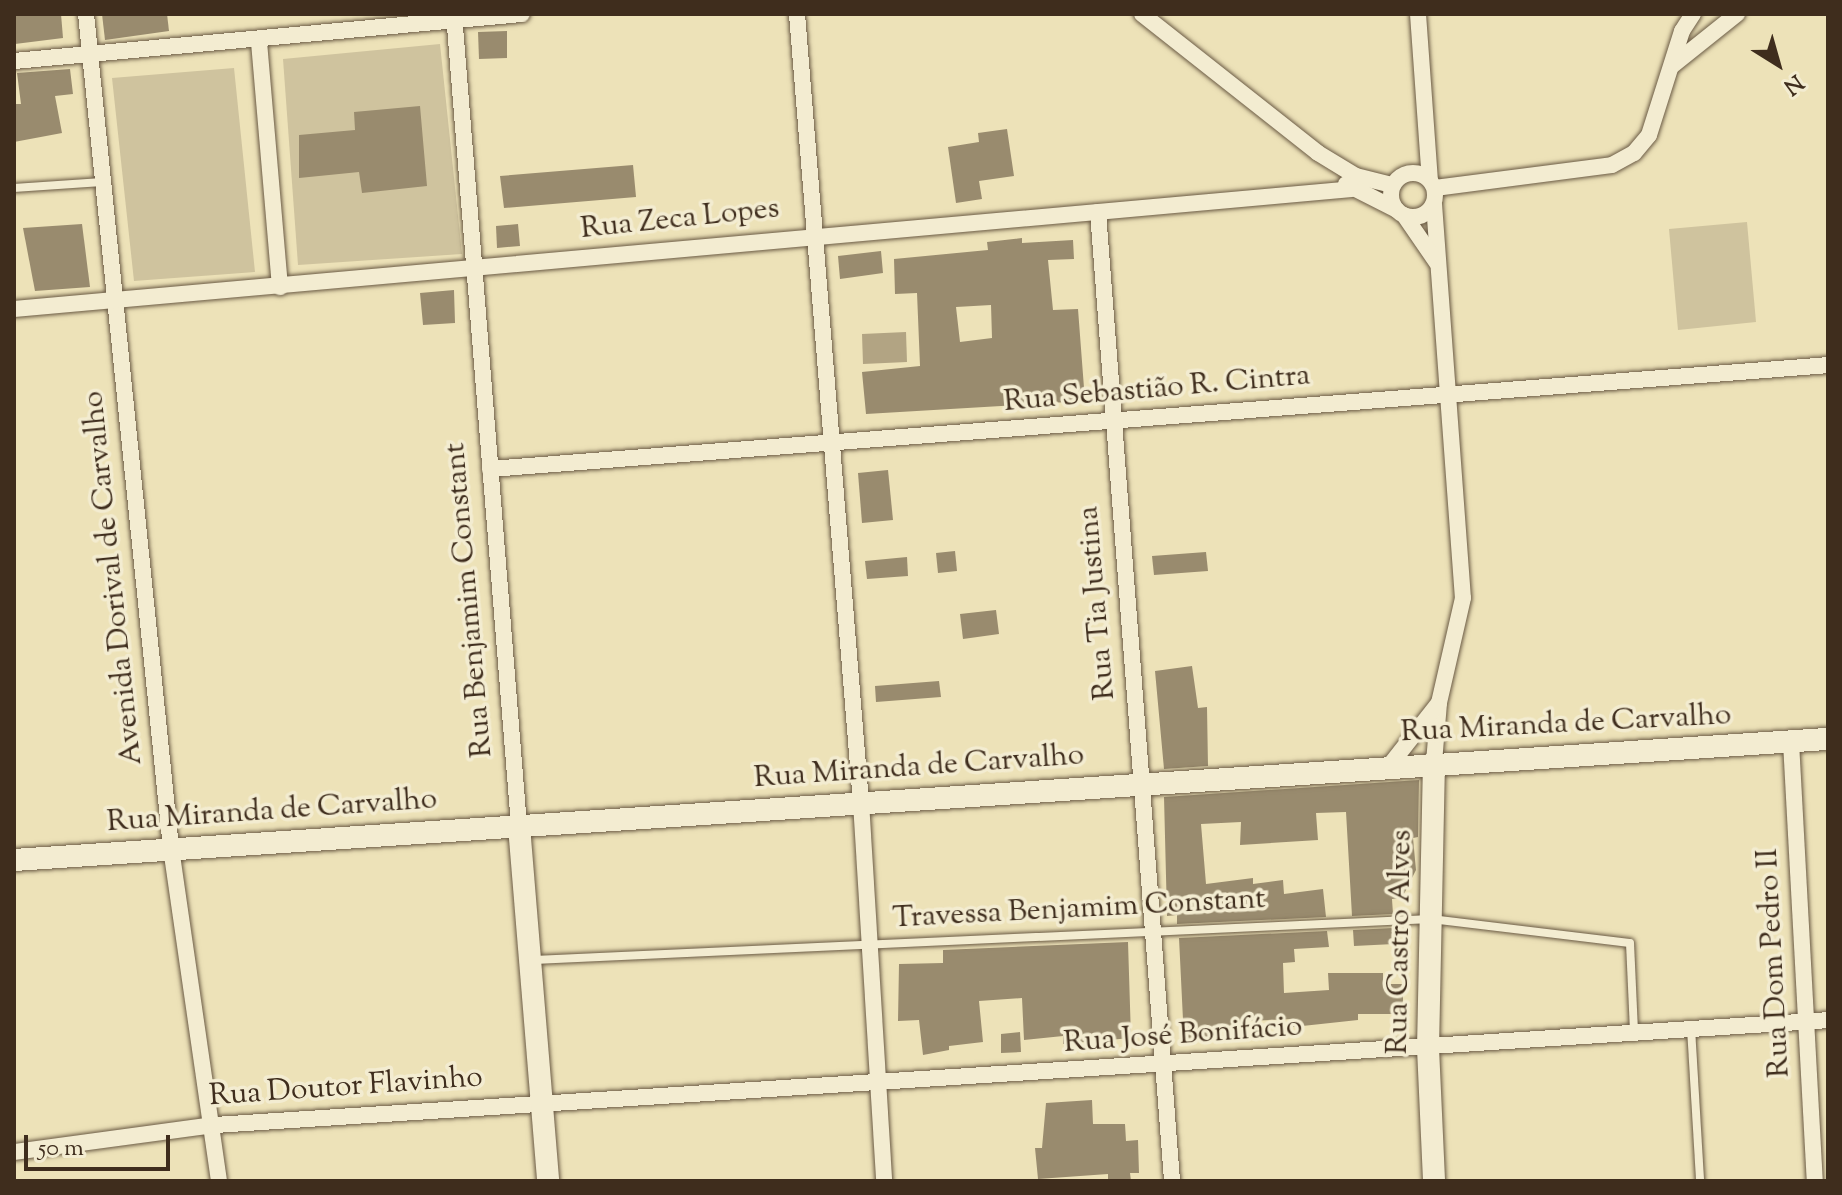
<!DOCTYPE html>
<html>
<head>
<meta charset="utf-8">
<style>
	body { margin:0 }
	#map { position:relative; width:1842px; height:1195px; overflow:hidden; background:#ede2b8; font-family:"Sorts Mill Goudy",serif }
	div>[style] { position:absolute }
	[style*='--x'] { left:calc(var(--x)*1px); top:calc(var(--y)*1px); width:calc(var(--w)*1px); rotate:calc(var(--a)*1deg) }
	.green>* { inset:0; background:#cfc39e }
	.water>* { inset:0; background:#b2a483 }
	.building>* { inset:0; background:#998b6e }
	.roads { filter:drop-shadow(0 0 2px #6a5a44) drop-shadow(0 0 2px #6a5a44) }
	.lane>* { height:8px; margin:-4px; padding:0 4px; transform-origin:4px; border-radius:4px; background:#f3ecd1 }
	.street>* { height:16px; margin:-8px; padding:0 8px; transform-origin:8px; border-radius:8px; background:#f3ecd1 }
	.street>.ring { margin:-8px; padding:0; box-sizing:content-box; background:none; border:16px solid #f3ecd1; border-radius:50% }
	.secondary>* { height:22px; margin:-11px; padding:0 11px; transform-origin:11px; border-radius:11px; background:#f3ecd1 }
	span { translate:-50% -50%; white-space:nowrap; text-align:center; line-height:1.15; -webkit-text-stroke:7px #f3ecd1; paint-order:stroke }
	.street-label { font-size:30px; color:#3f2d1d }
	.frame { position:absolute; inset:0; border:16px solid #3f2d1d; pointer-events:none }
	.north { position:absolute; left:1738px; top:24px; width:80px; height:80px; -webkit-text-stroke:6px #f3ecd1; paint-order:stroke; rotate:143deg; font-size:22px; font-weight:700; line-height:32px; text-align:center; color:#3f2d1d }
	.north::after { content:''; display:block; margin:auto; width:28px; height:36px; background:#3f2d1d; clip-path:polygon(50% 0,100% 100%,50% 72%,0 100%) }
	.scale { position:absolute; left:24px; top:1135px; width:146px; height:36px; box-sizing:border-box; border:4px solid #3f2d1d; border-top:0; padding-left:10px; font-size:24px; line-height:28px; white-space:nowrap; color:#3f2d1d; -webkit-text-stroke:6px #f3ecd1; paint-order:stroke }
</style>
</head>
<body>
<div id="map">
	<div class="green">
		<i style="clip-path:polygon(440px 44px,462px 254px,298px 265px,283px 59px)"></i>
		<i style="clip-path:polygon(234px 68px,255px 272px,134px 281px,112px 78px)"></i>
		<i style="clip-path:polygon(1747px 222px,1756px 322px,1678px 330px,1669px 229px)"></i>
	</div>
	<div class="water">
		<i style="clip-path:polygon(906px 332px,907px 362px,863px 364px,862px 334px)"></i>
	</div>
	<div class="building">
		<i style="clip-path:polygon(14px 14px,61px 14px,63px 38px,15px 44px)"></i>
		<i style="clip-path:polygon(102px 14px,167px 14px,169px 31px,105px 40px)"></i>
		<i style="clip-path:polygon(507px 31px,507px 58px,479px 59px,478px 32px)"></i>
		<i style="clip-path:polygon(70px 69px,73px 94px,55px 96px,62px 133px,14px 142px,14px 104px,21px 104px,17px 73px)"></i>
		<i style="clip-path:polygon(420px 106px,427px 186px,362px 193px,359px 172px,299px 178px,299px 135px,355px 130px,354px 112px)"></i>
		<i style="clip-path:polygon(1007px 129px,1014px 176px,979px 181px,982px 199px,956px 203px,948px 147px,979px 142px,978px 133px)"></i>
		<i style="clip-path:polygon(633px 165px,636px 197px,504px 208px,500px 176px)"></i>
		<i style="clip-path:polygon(82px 224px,90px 287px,35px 291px,23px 228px)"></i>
		<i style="clip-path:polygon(518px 224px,520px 246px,497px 248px,496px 226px)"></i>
		<i style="clip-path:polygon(evenodd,1022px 238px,1022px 243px,1073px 240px,1074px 259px,1048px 260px,1053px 310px,1078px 309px,1085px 401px,866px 414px,862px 372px,920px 366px,917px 293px,895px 294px,894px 259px,988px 250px,987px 242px,1022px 238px,991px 305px,992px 338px,960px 342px,956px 307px,991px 305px)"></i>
		<i style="clip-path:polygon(881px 251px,883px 273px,840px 279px,838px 256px)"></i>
		<i style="clip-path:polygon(454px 290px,455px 323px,423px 325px,420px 293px)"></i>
		<i style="clip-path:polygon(888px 470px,893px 520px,862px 523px,858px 473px)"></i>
		<i style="clip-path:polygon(955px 551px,957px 571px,938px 573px,936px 553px)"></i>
		<i style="clip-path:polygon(1206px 552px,1208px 571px,1154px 575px,1152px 556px)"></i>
		<i style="clip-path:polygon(907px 557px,908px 576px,867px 579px,865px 561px)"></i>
		<i style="clip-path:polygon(996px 610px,999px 634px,963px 639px,960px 614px)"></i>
		<i style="clip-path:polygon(1192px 666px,1198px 708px,1207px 707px,1208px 766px,1164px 769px,1155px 671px)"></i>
		<i style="clip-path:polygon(939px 681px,941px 697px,876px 702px,875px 686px)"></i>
		<i style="clip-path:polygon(1419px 780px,1418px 837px,1413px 838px,1416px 870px,1402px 898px,1392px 899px,1393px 914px,1352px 916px,1346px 812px,1316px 813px,1318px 840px,1240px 845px,1241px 822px,1201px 824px,1206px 884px,1253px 878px,1253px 884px,1283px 880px,1284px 894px,1323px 889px,1326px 917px,1177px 924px,1177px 915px,1167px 916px,1164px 797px)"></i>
		<i style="clip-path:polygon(1393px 928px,1394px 944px,1354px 946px,1353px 930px)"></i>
		<i style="clip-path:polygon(1327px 931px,1329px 947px,1294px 949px,1295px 962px,1283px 963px,1284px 993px,1329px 990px,1328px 973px,1383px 973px,1383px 984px,1403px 984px,1403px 1014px,1358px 1014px,1358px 1020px,1293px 1027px,1293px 1019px,1247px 1021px,1248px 1027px,1215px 1029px,1215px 1036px,1184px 1040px,1179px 938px)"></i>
		<i style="clip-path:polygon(1128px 942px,1131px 1038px,1063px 1044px,1063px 1036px,1024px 1040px,1022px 998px,979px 1001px,983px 1042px,949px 1046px,949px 1050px,923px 1055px,919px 1020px,898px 1021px,899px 964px,943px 963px,943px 950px)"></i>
		<i style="clip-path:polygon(1020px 1032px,1021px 1052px,1001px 1053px,1001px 1034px)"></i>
		<i style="clip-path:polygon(1092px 1100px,1093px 1124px,1125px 1124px,1126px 1141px,1138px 1140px,1139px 1173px,1130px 1173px,1131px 1181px,1108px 1181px,1108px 1174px,1038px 1179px,1035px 1148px,1042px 1148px,1046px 1103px)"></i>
	</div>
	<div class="roads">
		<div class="lane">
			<i style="--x:14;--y:188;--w:88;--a:-3.9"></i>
			<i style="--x:534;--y:960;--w:898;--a:-2.62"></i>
			<i style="--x:1431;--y:919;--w:200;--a:6.9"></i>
			<i style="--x:1630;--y:943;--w:89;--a:87.4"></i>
			<i style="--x:1691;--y:1028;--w:153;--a:86.6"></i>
		</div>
		<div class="street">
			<i style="--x:86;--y:14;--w:838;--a:84.18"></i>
			<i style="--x:171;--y:848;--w:336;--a:81.8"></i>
			<i style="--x:454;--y:14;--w:815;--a:85.42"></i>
			<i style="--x:797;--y:14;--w:791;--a:85.36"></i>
			<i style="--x:861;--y:802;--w:380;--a:86.5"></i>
			<i style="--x:1142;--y:14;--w:224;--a:38.3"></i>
			<i style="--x:1318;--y:153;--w:44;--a:31.2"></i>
			<i style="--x:1356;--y:176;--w:38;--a:14"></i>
			<i style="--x:1418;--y:14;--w:166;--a:85.9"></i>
			<i style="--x:259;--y:42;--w:246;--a:85.1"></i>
			<i style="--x:14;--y:61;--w:510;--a:-5.29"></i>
			<i style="--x:1673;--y:65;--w:82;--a:-38.6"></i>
			<i class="ring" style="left:1391px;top:173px;width:28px;height:28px"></i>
			<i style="--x:1346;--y:184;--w:57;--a:27"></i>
			<i style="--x:1435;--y:188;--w:178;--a:-7.4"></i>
			<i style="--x:1612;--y:165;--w:25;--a:-29"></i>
			<i style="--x:1634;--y:153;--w:23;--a:-50"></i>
			<i style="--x:1649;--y:135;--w:109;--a:-72.4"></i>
			<i style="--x:1682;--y:31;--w:20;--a:-57"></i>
			<i style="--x:1434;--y:204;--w:395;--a:85.8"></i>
			<i style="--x:1463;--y:598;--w:108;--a:102.9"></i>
			<i style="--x:1439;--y:703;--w:59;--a:94.8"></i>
			<i style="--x:1098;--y:212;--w:972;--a:85.63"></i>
			<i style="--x:1404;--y:215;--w:58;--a:55.5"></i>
			<i style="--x:14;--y:309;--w:1343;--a:-5.12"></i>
			<i style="--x:490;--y:469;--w:1342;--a:-4.44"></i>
			<i style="--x:1791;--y:742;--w:440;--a:86.9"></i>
			<i style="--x:1390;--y:765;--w:78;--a:-51.8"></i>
			<i style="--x:14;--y:1152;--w:203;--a:-7.7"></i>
			<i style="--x:215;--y:1125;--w:1616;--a:-3.72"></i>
		</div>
		<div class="secondary">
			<i style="--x:1434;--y:762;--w:286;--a:91.2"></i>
			<i style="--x:1428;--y:1048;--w:133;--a:87.4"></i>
			<i style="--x:519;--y:826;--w:356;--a:85.3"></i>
			<i style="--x:14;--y:860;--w:1818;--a:-3.82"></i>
		</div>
	</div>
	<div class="street-label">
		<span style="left:680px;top:220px;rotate:-6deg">Rua Zeca Lopes</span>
		<span style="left:1157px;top:390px;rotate:-5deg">Rua Sebastião R. Cintra</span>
		<span style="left:114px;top:578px;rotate:-96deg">Avenida Dorival de Carvalho</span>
		<span style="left:470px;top:600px;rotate:-95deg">Rua Benjamim Constant</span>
		<span style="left:1098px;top:603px;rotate:-95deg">Rua Tia Justina</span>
		<span style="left:1566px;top:725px;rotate:-3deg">Rua Miranda de Carvalho</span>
		<span style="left:919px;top:768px;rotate:-4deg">Rua Miranda de Carvalho</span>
		<span style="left:272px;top:812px;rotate:-4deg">Rua Miranda de Carvalho</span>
		<span style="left:1079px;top:910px;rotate:-3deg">Travessa Benjamim Constant</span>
		<span style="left:1401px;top:942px;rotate:-89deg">Rua Castro Alves</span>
		<span style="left:1775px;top:963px;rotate:-93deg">Rua Dom Pedro II</span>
		<span style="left:1183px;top:1036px;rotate:-4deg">Rua José Bonifácio</span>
		<span style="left:346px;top:1088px;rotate:-4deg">Rua Doutor Flavinho</span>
	</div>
	<div class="frame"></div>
	<div class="north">N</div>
	<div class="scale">50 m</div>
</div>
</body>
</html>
